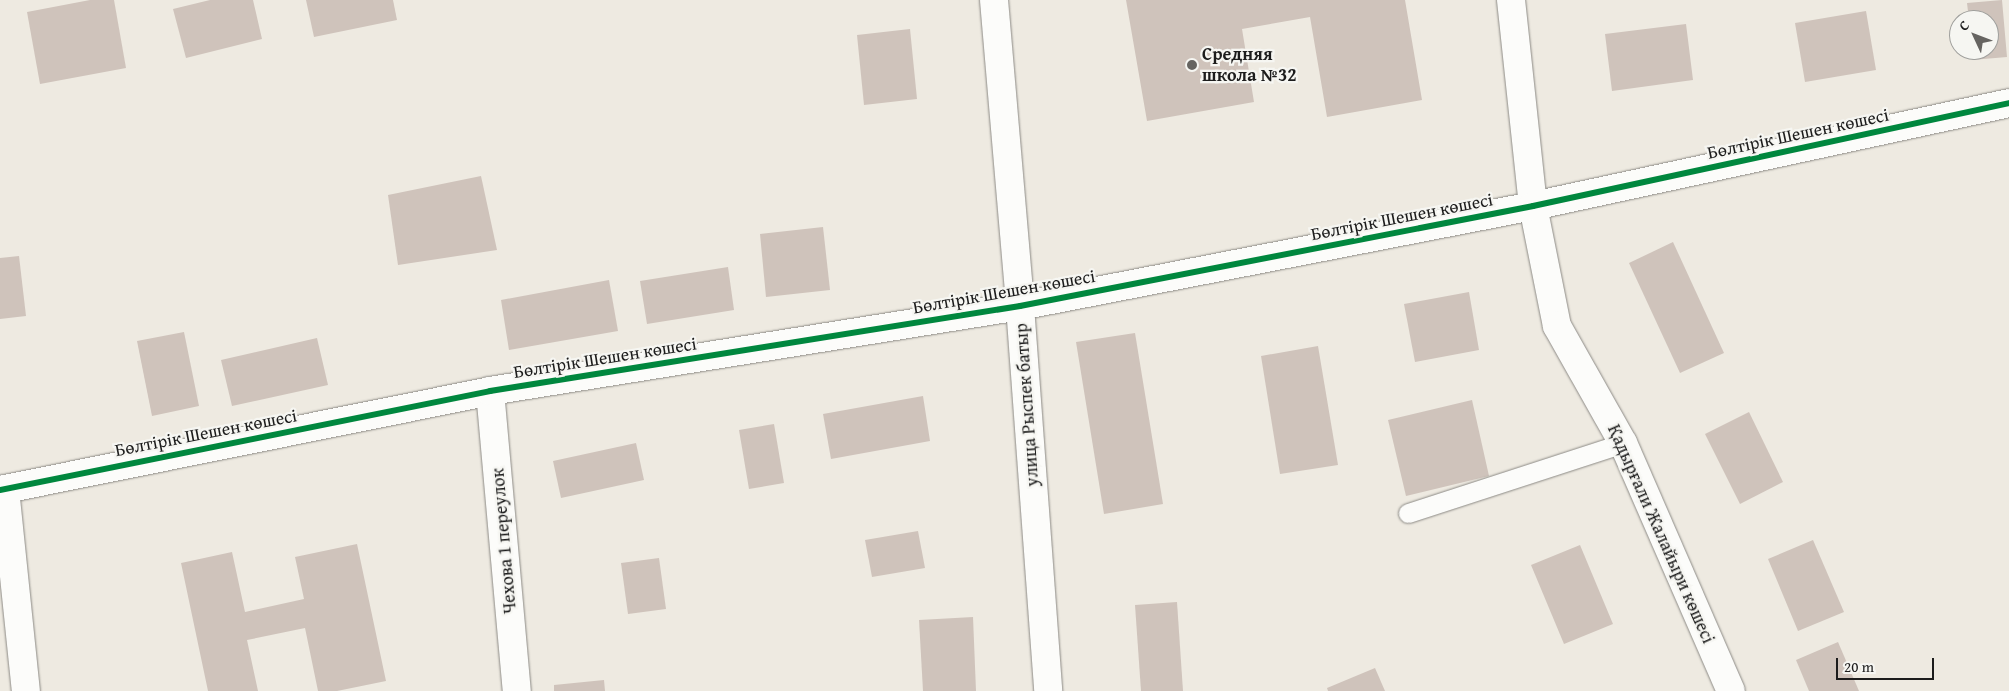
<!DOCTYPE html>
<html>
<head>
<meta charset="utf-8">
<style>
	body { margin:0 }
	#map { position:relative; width:2009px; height:691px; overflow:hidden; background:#eeeae1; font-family:"Gentium Book Plus",serif }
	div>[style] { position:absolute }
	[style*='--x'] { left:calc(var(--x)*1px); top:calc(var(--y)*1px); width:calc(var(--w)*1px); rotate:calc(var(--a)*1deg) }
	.building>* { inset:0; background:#cfc3bb }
	.roads { filter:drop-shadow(0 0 1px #8c8a85) drop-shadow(0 0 1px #8c8a85) }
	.lane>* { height:19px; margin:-9.5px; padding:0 9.5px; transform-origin:9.5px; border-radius:9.5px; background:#fcfcfa }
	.street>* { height:28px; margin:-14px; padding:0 14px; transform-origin:14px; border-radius:14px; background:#fcfcfa }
	.cycleway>* { height:6px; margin:-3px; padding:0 3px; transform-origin:3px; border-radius:3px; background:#00873e }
	.dots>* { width:14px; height:14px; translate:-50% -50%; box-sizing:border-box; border:2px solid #f6f6f2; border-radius:50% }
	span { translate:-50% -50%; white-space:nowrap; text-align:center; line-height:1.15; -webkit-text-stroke:4.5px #f6f6f2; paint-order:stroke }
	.poi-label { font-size:18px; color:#1c1c1c; font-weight:700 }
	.left { translate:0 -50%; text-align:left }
	.street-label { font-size:18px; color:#1c1c1c }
	.north { position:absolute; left:1949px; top:10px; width:50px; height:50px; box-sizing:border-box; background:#f6f6f2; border:1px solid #9f9f9c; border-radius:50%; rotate:313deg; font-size:14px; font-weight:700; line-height:20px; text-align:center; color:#1c1c1c }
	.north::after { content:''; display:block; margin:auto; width:18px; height:22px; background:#666461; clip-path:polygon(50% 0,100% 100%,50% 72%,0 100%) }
	.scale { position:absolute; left:1836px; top:658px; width:98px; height:22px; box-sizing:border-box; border:2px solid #1c1c1c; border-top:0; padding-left:6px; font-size:15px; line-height:18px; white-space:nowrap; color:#1c1c1c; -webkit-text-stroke:4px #f6f6f2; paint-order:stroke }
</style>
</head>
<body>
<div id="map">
	<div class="building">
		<i style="clip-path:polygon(90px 0,114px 0,126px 68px,40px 84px,27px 12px)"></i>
		<i style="clip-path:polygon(210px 0,253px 0,262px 39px,186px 58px,173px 9px)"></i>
		<i style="clip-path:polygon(306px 0,393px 0,397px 20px,314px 37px)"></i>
		<i style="clip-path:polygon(1126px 0,1405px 0,1422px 100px,1327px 117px,1310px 17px,1242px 29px,1254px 102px,1147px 121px)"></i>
		<i style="clip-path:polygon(2002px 0,2007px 57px,1972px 60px,1971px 50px,1989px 50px,1989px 20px,1969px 20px,1967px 3px)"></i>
		<i style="clip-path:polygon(1866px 11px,1876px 70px,1805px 82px,1795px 23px)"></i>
		<i style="clip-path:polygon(1686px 24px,1693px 80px,1612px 91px,1605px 34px)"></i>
		<i style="clip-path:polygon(910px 29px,917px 99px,864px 105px,857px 35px)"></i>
		<i style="clip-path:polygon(481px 176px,497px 250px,398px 265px,388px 195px)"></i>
		<i style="clip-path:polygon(823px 227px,830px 290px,766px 297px,760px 234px)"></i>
		<i style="clip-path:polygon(1673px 242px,1724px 353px,1680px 373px,1629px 263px)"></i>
		<i style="clip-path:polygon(19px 256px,26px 316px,0 319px,0 258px)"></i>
		<i style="clip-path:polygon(728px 267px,734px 310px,647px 324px,640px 281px)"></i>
		<i style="clip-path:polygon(609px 280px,618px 331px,509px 350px,501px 300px)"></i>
		<i style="clip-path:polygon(1469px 292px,1479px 350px,1415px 362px,1404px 304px)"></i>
		<i style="clip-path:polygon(184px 332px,199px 406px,152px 416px,137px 341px)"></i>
		<i style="clip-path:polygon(1135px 333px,1163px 504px,1104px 514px,1076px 342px)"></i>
		<i style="clip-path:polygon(317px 338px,328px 385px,232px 406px,221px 360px)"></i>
		<i style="clip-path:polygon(1318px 346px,1338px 465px,1280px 474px,1261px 356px)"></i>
		<i style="clip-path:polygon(923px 396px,930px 441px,831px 459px,823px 414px)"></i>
		<i style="clip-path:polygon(1472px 400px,1489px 476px,1406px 496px,1388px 420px)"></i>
		<i style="clip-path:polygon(1749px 412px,1783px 482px,1740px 504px,1705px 434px)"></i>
		<i style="clip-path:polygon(774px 424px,784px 483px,749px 489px,739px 430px)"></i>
		<i style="clip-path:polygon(636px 443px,644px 480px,561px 498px,553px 461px)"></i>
		<i style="clip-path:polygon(918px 531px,925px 568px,872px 577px,865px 540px)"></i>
		<i style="clip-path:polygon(1813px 540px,1844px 612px,1798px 631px,1768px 559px)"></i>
		<i style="clip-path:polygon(357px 544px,386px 681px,337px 691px,318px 691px,305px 628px,247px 640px,258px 691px,208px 691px,181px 563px,232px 552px,245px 612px,304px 599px,295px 557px)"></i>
		<i style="clip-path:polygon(1580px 545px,1613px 624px,1564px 644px,1531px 565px)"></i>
		<i style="clip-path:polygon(659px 558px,666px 609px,628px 614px,621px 563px)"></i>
		<i style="clip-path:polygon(1177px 602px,1183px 691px,1141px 691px,1135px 605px)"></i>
		<i style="clip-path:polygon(973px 617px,976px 691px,923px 691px,919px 620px)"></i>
		<i style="clip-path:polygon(1838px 642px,1859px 691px,1809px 691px,1796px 660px)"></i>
		<i style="clip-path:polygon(1375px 668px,1385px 691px,1328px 691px,1327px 688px)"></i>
		<i style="clip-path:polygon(604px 680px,605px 691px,554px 691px,554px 685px)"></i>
	</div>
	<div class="roads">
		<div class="lane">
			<i style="--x:1408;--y:513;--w:226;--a:-18"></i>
		</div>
		<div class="street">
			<i style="--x:994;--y:0;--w:307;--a:85.1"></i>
			<i style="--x:1020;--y:306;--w:386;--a:85.8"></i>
			<i style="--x:1511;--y:0;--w:207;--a:83.9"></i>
			<i style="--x:1533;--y:206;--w:122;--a:78.7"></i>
			<i style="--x:1557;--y:326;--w:134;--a:60.6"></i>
			<i style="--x:1623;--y:443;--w:270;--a:66.5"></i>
			<i style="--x:490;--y:391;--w:301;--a:84.9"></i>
			<i style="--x:5;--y:489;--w:203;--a:84.1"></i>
			<i style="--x:0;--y:490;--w:500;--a:-11.4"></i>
			<i style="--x:490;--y:391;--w:537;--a:-9.11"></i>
			<i style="--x:1020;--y:306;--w:523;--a:-11.03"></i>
			<i style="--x:1533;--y:206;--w:487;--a:-12.2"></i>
		</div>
	</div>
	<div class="cycleway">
		<i style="--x:0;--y:490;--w:500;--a:-11.4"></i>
		<i style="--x:490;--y:391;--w:537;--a:-9.11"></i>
		<i style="--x:1020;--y:306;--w:523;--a:-11.03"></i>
		<i style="--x:1533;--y:206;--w:487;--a:-12.2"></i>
	</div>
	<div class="dots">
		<i style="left:1192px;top:65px;background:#666461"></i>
	</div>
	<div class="poi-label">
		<span class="left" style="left:1202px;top:65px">Средняя<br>школа №32</span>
	</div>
	<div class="street-label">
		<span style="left:1798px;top:134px;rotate:-12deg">Бөлтірік Шешен көшесі</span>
		<span style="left:1402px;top:217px;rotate:-11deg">Бөлтірік Шешен көшесі</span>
		<span style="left:1004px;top:292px;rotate:-10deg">Бөлтірік Шешен көшесі</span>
		<span style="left:605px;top:358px;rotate:-9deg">Бөлтірік Шешен көшесі</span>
		<span style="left:1027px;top:405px;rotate:-94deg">улица Рыспек батыр</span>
		<span style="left:206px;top:433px;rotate:-11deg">Бөлтірік Шешен көшесі</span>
		<span style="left:1661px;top:534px;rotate:66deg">Қадырғали Жалайыри көшесі</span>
		<span style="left:504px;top:541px;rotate:-95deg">Чехова 1 переулок</span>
	</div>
	<div class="north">С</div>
	<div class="scale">20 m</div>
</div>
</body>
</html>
